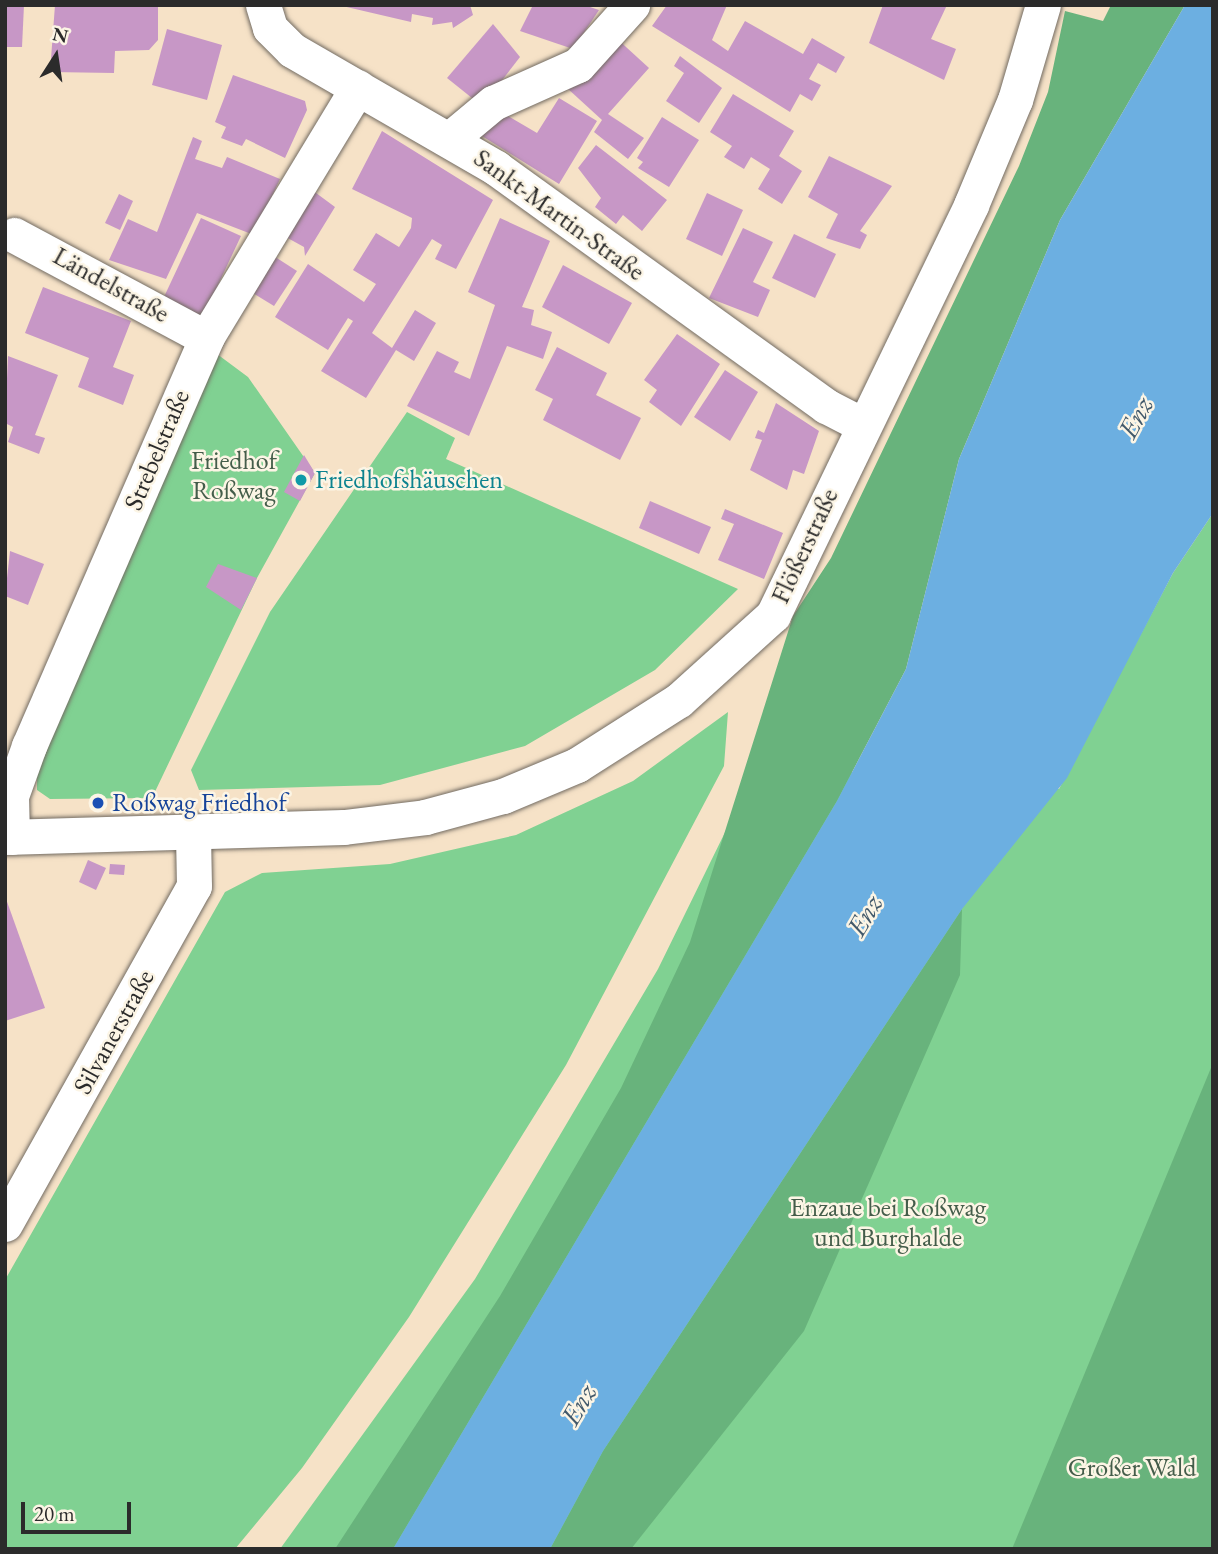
<!DOCTYPE html>
<html>
<head>
<meta charset="utf-8">
<style>
	body { margin:0 }
	#map { position:relative; width:1218px; height:1554px; overflow:hidden; background:#f6e2c7; font-family:"EB Garamond",serif }
	div>[style] { position:absolute }
	[style*='--x'] { left:calc(var(--x)*1px); top:calc(var(--y)*1px); width:calc(var(--w)*1px); rotate:calc(var(--a)*1deg) }
	.green>* { inset:0; background:#80d192 }
	.forest>* { inset:0; background:#68b37c }
	.water>* { inset:0; background:#6cafe1 }
	.building>* { inset:0; background:#c797c6 }
	.roads { filter:drop-shadow(0 0 2px #726b62) drop-shadow(0 0 2px #726b62) }
	.street>* { height:35px; margin:-17.5px; padding:0 17.5px; transform-origin:17.5px; border-radius:17.5px; background:#fff }
	.dots>* { width:19px; height:19px; translate:-50% -50%; box-sizing:border-box; border:4px solid #fcf5e5; border-radius:50% }
	span { translate:-50% -50%; white-space:nowrap; text-align:center; line-height:1.15; -webkit-text-stroke:5px #fcf5e5; paint-order:stroke }
	.street-label { font-size:26px; color:#2b2b2b }
	.park-label { font-size:26px; color:#445d4a }
	.culture-label { font-size:26px; color:#0d838f }
	.left { translate:0 -50%; text-align:left }
	.transit-label { font-size:26px; color:#164399 }
	.water-label { font-size:28px; color:#42596b; font-style:italic }
	.frame { position:absolute; inset:0; border:7px solid #2b2b2b; pointer-events:none }
	.north { position:absolute; left:21px; top:21px; width:70px; height:70px; -webkit-text-stroke:5px #fcf5e5; paint-order:stroke; rotate:12deg; font-size:19px; font-weight:700; line-height:28px; text-align:center; color:#2b2b2b }
	.north::after { content:''; display:block; margin:auto; width:24px; height:32px; background:#2b2b2b; clip-path:polygon(50% 0,100% 100%,50% 72%,0 100%) }
	.scale { position:absolute; left:21px; top:1502px; width:110px; height:32px; box-sizing:border-box; border:4px solid #2b2b2b; border-top:0; padding-left:9px; font-size:21px; line-height:24px; white-space:nowrap; color:#2b2b2b; -webkit-text-stroke:5px #fcf5e5; paint-order:stroke }
</style>
</head>
<body>
<div id="map">
	<div class="green">
		<i style="clip-path:polygon(213px 351px,248px 377px,315px 473px,257px 578px,152px 798px,50px 799px,37px 790px,37px 765px)"></i>
		<i style="clip-path:polygon(407px 412px,455px 438px,446px 459px,738px 589px,655px 670px,525px 746px,380px 785px,199px 790px,191px 770px,270px 612px)"></i>
		<i style="clip-path:polygon(1213px 513px,1213px 1549px,280px 1549px,475px 1279px,658px 969px,758px 765px,1059px 789px,1173px 573px)"></i>
		<i style="clip-path:polygon(728px 712px,724px 766px,566px 1065px,409px 1317px,302px 1468px,235px 1549px,5px 1549px,5px 1280px,225px 892px,262px 873px,390px 864px,516px 835px,633px 781px)"></i>
	</div>
	<div class="forest">
		<i style="clip-path:polygon(1111px 5px,1185px 5px,1060px 220px,959px 459px,906px 669px,837px 801px,393px 1549px,335px 1549px,500px 1296px,621px 1088px,690px 942px,793px 616px,831px 558px,1019px 166px,1048px 92px,1065px 11px,1103px 21px)"></i>
		<i style="clip-path:polygon(962px 909px,960px 975px,804px 1331px,631px 1549px,550px 1549px,603px 1451px)"></i>
		<i style="clip-path:polygon(1213px 1063px,1213px 1549px,1012px 1549px)"></i>
	</div>
	<div class="water">
		<i style="clip-path:polygon(1185px 5px,1213px 5px,1213px 513px,1173px 573px,1067px 778px,962px 909px,603px 1451px,550px 1549px,393px 1549px,837px 801px,906px 669px,959px 459px,1060px 220px)"></i>
	</div>
	<div class="building">
		<i style="clip-path:polygon(5px 5px,24px 5px,22px 47px,5px 47px)"></i>
		<i style="clip-path:polygon(55px 5px,158px 5px,158px 40px,149px 50px,115px 51px,114px 73px,50px 72px)"></i>
		<i style="clip-path:polygon(338px 5px,470px 5px,473px 15px,453px 28px,452px 22px,432px 25px,433px 18px,412px 14px,411px 22px)"></i>
		<i style="clip-path:polygon(533px 5px,584px 5px,599px 10px,573px 49px,520px 31px)"></i>
		<i style="clip-path:polygon(667px 5px,727px 5px,712px 40px,728px 51px,745px 21px,803px 54px,812px 38px,845px 57px,836px 73px,818px 63px,809px 79px,821px 85px,812px 101px,800px 94px,790px 112px,652px 26px)"></i>
		<i style="clip-path:polygon(883px 5px,947px 5px,931px 39px,956px 49px,944px 80px,869px 43px)"></i>
		<i style="clip-path:polygon(493px 24px,520px 57px,482px 106px,447px 78px)"></i>
		<i style="clip-path:polygon(167px 29px,222px 45px,207px 100px,152px 85px)"></i>
		<i style="clip-path:polygon(614px 36px,649px 68px,608px 114px,644px 138px,628px 159px,594px 132px,602px 120px,567px 88px)"></i>
		<i style="clip-path:polygon(680px 56px,722px 88px,699px 123px,666px 101px,684px 73px,674px 66px)"></i>
		<i style="clip-path:polygon(233px 75px,305px 101px,307px 110px,285px 158px,246px 139px,242px 146px,221px 138px,226px 127px,215px 122px)"></i>
		<i style="clip-path:polygon(733px 94px,794px 131px,779px 156px,802px 171px,782px 204px,758px 189px,770px 169px,751px 157px,744px 169px,724px 157px,732px 146px,710px 132px)"></i>
		<i style="clip-path:polygon(559px 98px,597px 121px,559px 184px,482px 136px,498px 110px,537px 133px)"></i>
		<i style="clip-path:polygon(662px 117px,699px 140px,669px 187px,638px 168px,643px 162px,637px 158px)"></i>
		<i style="clip-path:polygon(382px 131px,493px 200px,456px 269px,435px 259px,442px 245px,432px 239px,372px 333px,392px 348px,415px 310px,436px 323px,414px 361px,396px 350px,366px 398px,321px 371px,353px 321px,348px 318px,328px 350px,275px 317px,308px 264px,364px 302px,376px 284px,353px 270px,376px 233px,399px 247px,411px 228px,412px 218px,352px 189px)"></i>
		<i style="clip-path:polygon(193px 137px,202px 141px,195px 159px,222px 168px,227px 157px,280px 179px,254px 235px,197px 213px,166px 279px,109px 260px,128px 219px,157px 232px)"></i>
		<i style="clip-path:polygon(596px 145px,667px 200px,642px 231px,623px 215px,616px 224px,595px 207px,601px 198px,578px 168px)"></i>
		<i style="clip-path:polygon(829px 156px,892px 186px,860px 231px,867px 235px,860px 249px,826px 238px,838px 214px,808px 197px)"></i>
		<i style="clip-path:polygon(312px 190px,335px 207px,305px 256px,304px 247px,284px 236px)"></i>
		<i style="clip-path:polygon(707px 193px,743px 210px,722px 256px,686px 239px)"></i>
		<i style="clip-path:polygon(119px 194px,133px 201px,120px 230px,105px 223px)"></i>
		<i style="clip-path:polygon(201px 218px,241px 236px,200px 323px,163px 299px)"></i>
		<i style="clip-path:polygon(500px 218px,550px 241px,522px 307px,534px 310px,531px 325px,552px 332px,543px 359px,507px 346px,469px 436px,407px 406px,437px 351px,459px 362px,454px 372px,470px 379px,495px 305px,468px 292px)"></i>
		<i style="clip-path:polygon(743px 228px,773px 242px,753px 282px,770px 290px,758px 317px,709px 298px)"></i>
		<i style="clip-path:polygon(794px 234px,836px 254px,815px 298px,772px 278px)"></i>
		<i style="clip-path:polygon(269px 253px,297px 271px,274px 306px,246px 289px)"></i>
		<i style="clip-path:polygon(563px 265px,632px 303px,609px 344px,542px 307px)"></i>
		<i style="clip-path:polygon(43px 287px,131px 321px,113px 367px,134px 375px,123px 405px,78px 387px,89px 358px,25px 333px)"></i>
		<i style="clip-path:polygon(677px 334px,720px 364px,681px 426px,649px 402px,657px 390px,644px 380px)"></i>
		<i style="clip-path:polygon(557px 347px,607px 373px,596px 395px,641px 418px,620px 460px,543px 420px,553px 399px,535px 390px)"></i>
		<i style="clip-path:polygon(8px 356px,58px 375px,35px 435px,45px 438px,39px 454px,8px 442px,13px 427px,5px 423px)"></i>
		<i style="clip-path:polygon(725px 370px,758px 392px,730px 441px,694px 417px)"></i>
		<i style="clip-path:polygon(776px 403px,819px 431px,804px 474px,793px 470px,787px 490px,750px 470px,762px 440px,755px 438px,758px 430px,764px 433px)"></i>
		<i style="clip-path:polygon(304px 455px,315px 473px,300px 501px,284px 492px)"></i>
		<i style="clip-path:polygon(650px 501px,711px 527px,699px 554px,639px 528px)"></i>
		<i style="clip-path:polygon(725px 509px,783px 533px,764px 579px,718px 560px,734px 524px,721px 519px)"></i>
		<i style="clip-path:polygon(10px 551px,44px 564px,28px 605px,5px 596px)"></i>
		<i style="clip-path:polygon(218px 564px,257px 578px,241px 610px,206px 587px)"></i>
		<i style="clip-path:polygon(88px 860px,106px 868px,96px 890px,79px 882px)"></i>
		<i style="clip-path:polygon(110px 864px,125px 865px,124px 875px,109px 874px)"></i>
		<i style="clip-path:polygon(5px 896px,45px 1008px,5px 1021px)"></i>
	</div>
	<div class="roads">
		<div class="street">
			<i style="--x:263;--y:5;--w:24;--a:73"></i>
			<i style="--x:270;--y:28;--w:31;--a:45"></i>
			<i style="--x:292;--y:50;--w:236;--a:30"></i>
			<i style="--x:496;--y:168;--w:407;--a:35.8"></i>
			<i style="--x:826;--y:406;--w:42;--a:27.2"></i>
			<i style="--x:451;--y:138;--w:55;--a:-39.8"></i>
			<i style="--x:493;--y:103;--w:93;--a:-24.1"></i>
			<i style="--x:578;--y:65;--w:81;--a:-48"></i>
			<i style="--x:14;--y:235;--w:218;--a:28.2"></i>
			<i style="--x:5;--y:837;--w:339;--a:-1.7"></i>
			<i style="--x:344;--y:827;--w:82;--a:-7"></i>
			<i style="--x:425;--y:817;--w:81;--a:-15.1"></i>
			<i style="--x:503;--y:796;--w:80;--a:-22.7"></i>
			<i style="--x:577;--y:765;--w:121;--a:-32.5"></i>
			<i style="--x:679;--y:700;--w:127;--a:-42.1"></i>
			<i style="--x:773;--y:615;--w:455;--a:-64.2"></i>
			<i style="--x:971;--y:205;--w:114;--a:-67.3"></i>
			<i style="--x:1015;--y:100;--w:99;--a:-73.6"></i>
			<i style="--x:12;--y:837;--w:41;--a:-91.4"></i>
			<i style="--x:11;--y:796;--w:53;--a:-70.2"></i>
			<i style="--x:29;--y:746;--w:445;--a:-66.5"></i>
			<i style="--x:206;--y:338;--w:293;--a:-58.8"></i>
			<i style="--x:5;--y:1224;--w:387;--a:-60.8"></i>
			<i style="--x:194;--y:886;--w:54;--a:-91.1"></i>
		</div>
	</div>
	<div class="dots">
		<i style="left:301px;top:480px;background:#0f9aa8"></i>
		<i style="left:98px;top:803px;background:#1a4fb4"></i>
	</div>
	<div class="street-label">
		<span style="left:559px;top:215px;rotate:36deg">Sankt-Martin-Straße</span>
		<span style="left:111px;top:285px;rotate:29deg">Ländelstraße</span>
		<span style="left:157px;top:450px;rotate:-67deg">Strebelstraße</span>
		<span style="left:805px;top:546px;rotate:-65deg">Flößerstraße</span>
		<span style="left:114px;top:1032px;rotate:-61deg">Silvanerstraße</span>
	</div>
	<div class="park-label">
		<span style="left:234px;top:476px">Friedhof<br>Roßwag</span>
		<span style="left:888px;top:1223px">Enzaue bei Roßwag<br>und Burghalde</span>
		<span style="left:1132px;top:1468px">Großer Wald</span>
	</div>
	<div class="culture-label">
		<span class="left" style="left:315px;top:480px">Friedhofshäuschen</span>
	</div>
	<div class="transit-label">
		<span class="left" style="left:112px;top:803px">Roßwag Friedhof</span>
	</div>
	<div class="water-label">
		<span style="left:1135px;top:417px;rotate:-62deg">Enz</span>
		<span style="left:864px;top:915px;rotate:-60deg">Enz</span>
		<span style="left:578px;top:1404px;rotate:-60deg">Enz</span>
	</div>
	<div class="frame"></div>
	<div class="north">N</div>
	<div class="scale">20 m</div>
</div>
</body>
</html>
